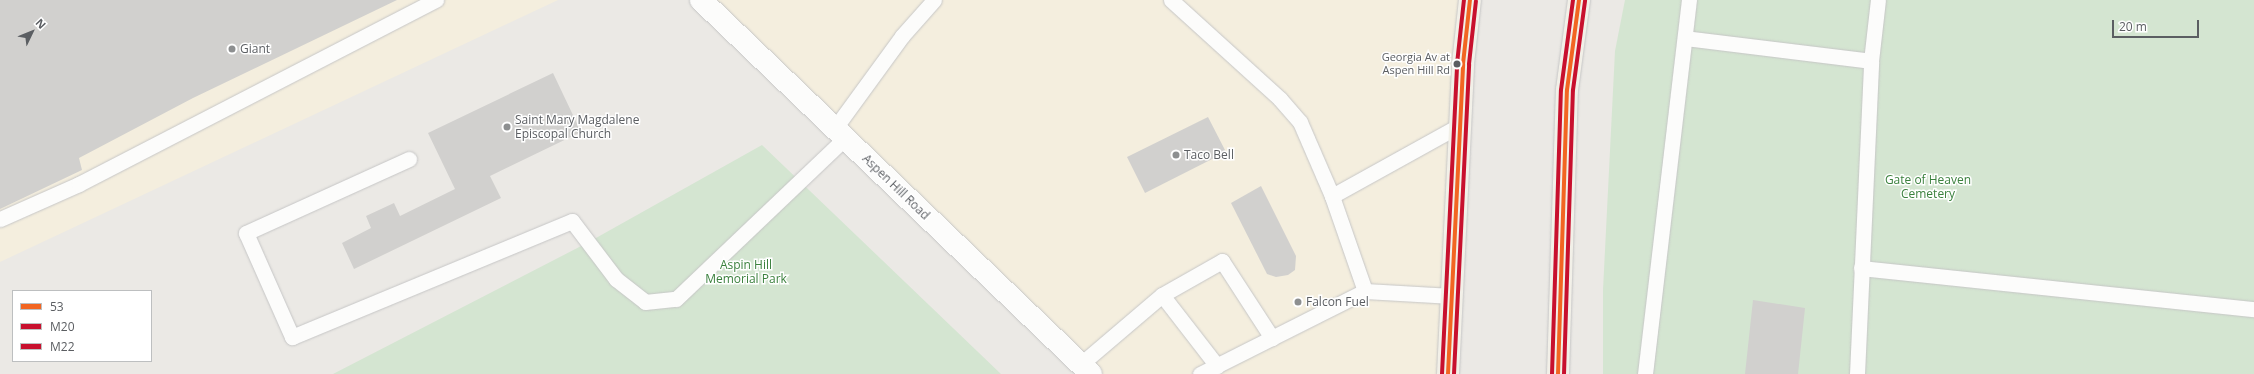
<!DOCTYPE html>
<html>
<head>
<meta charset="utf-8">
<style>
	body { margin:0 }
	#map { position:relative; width:2254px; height:374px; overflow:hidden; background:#ebe9e5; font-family:"Open Sans",sans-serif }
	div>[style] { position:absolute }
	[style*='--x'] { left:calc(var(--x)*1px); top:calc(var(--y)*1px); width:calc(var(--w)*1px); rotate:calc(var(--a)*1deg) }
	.commercial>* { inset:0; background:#f4eede }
	.green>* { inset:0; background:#d4e5d1 }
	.building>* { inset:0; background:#d1d0ce }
	.roads { filter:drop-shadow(0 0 1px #c6c6c6) drop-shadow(0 0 1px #c6c6c6) }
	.lane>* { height:15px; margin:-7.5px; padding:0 7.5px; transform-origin:7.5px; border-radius:7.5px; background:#fcfcfb }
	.secondary>* { height:22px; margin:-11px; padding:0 11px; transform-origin:11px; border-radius:11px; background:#fcfcfb }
	.primary>* { height:22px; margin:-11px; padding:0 11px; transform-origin:11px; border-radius:11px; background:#f2f0e8 }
	.bus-1>* { height:4px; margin:-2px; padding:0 2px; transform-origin:2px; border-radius:2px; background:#f26522 }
	.bus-2>* { height:4px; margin:-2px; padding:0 2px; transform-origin:2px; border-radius:2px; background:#c8102e }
	.bus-3>* { height:4px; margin:-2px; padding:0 2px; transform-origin:2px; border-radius:2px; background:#c8102e }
	.dots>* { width:11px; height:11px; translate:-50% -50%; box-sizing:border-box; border:2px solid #fff; border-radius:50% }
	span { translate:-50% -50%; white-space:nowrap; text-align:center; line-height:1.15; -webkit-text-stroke:3px #fff; paint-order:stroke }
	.bus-label { font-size:11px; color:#5b5e62 }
	.right { translate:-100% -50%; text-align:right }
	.poi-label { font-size:12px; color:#5b5e62 }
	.left { translate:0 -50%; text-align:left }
	.park-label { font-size:12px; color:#3b813e }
	.street-label { font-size:12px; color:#5b5e62 }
	.legend { position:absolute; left:12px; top:290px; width:140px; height:72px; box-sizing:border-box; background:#fff; border:1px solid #bdbfc0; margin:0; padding:5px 7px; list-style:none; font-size:12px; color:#5b5e62 }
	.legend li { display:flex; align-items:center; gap:8px; height:20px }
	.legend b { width:20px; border:1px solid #bdbfc0 }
	.north { position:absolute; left:12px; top:12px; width:40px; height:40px; -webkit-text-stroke:3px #fff; paint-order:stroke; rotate:47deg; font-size:11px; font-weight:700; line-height:16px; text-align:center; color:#5b5e62 }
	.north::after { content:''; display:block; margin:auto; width:14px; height:18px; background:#5b5e62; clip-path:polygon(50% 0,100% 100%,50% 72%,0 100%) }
	.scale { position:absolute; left:2112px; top:20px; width:87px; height:18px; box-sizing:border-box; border:2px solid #5b5e62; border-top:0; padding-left:5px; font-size:12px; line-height:14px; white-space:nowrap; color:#5b5e62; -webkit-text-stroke:3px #fff; paint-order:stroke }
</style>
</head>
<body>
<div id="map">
	<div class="commercial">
		<i style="clip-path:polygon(0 0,558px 0,0 262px)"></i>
		<i style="clip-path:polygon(701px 0,1470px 0,1448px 374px,1091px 374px)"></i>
	</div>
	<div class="green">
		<i style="clip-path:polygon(1625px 0,2254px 0,2254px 374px,1603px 374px,1603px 290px,1615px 51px)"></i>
		<i style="clip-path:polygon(762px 145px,1001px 374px,333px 374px,587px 243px)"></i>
	</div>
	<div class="building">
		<i style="clip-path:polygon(0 0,397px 0,193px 98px,79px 158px,82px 170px,0 209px)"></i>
		<i style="clip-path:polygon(553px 73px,581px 132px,490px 176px,501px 198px,354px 269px,342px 243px,371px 228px,366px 216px,394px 203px,400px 216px,455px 189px,428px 133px)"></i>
		<i style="clip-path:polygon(1208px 117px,1226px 152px,1145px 193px,1127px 157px)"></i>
		<i style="clip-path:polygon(1261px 186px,1296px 256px,1295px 270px,1288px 275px,1276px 277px,1267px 274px,1231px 203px)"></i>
		<i style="clip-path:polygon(1753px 300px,1805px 308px,1798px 374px,1745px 374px)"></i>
	</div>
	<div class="roads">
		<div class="lane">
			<i style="--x:1171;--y:0;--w:147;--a:42.2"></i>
			<i style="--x:1280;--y:99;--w:30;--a:49"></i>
			<i style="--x:1300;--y:122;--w:81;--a:66.6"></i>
			<i style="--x:1685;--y:38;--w:187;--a:7"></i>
			<i style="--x:835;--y:128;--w:114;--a:-53.9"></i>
			<i style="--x:902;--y:36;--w:48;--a:-48.4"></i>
			<i style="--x:409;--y:159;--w:179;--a:155.6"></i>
			<i style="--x:246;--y:233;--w:114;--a:66.1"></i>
			<i style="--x:292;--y:337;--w:303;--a:-22.5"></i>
			<i style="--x:572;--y:221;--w:73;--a:52.8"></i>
			<i style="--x:616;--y:279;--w:37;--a:38"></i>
			<i style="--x:645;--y:302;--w:31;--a:-6"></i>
			<i style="--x:676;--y:299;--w:233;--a:-43.6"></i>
			<i style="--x:0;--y:219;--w:86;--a:-23.9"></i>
			<i style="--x:79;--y:184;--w:402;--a:-27.3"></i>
			<i style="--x:1861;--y:268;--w:395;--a:6"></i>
			<i style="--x:1162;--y:295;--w:69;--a:-29.5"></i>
			<i style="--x:1222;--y:261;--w:92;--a:57"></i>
			<i style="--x:1452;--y:296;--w:87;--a:-176.7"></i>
			<i style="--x:1365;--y:291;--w:101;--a:-109.2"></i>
			<i style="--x:1332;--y:196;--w:146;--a:-29"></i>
			<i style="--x:1081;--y:364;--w:106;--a:-40.4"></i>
			<i style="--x:1162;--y:295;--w:90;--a:52.2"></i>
			<i style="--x:1200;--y:374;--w:185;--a:-26.7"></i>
			<i style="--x:1645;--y:374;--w:377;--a:-83.3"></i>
			<i style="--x:1857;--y:374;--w:313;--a:-87.4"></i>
			<i style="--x:1871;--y:61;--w:61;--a:-83.5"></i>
		</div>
		<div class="secondary">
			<i style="--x:701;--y:0;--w:540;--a:43.8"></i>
		</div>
		<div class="primary">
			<i style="--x:1448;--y:374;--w:310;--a:-87.2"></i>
			<i style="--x:1463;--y:64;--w:64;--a:-83.8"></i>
			<i style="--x:1558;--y:374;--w:284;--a:-88.2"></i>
			<i style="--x:1567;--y:90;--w:91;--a:-82.4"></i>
		</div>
	</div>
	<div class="bus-1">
		<i style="--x:1448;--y:374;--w:310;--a:-87.2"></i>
		<i style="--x:1463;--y:64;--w:64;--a:-83.8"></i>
		<i style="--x:1558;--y:374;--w:284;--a:-88.2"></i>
		<i style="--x:1567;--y:90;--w:91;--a:-82.4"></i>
	</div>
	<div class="bus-2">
		<i style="--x:1454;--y:374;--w:310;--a:-87.2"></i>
		<i style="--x:1469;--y:64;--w:63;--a:-83.7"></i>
		<i style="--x:1564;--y:374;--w:284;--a:-88.2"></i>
		<i style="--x:1573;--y:90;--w:90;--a:-82.3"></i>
	</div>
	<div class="bus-3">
		<i style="--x:1442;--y:374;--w:310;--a:-87.2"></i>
		<i style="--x:1457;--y:64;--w:64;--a:-83.8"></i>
		<i style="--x:1552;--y:374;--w:284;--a:-88.2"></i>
		<i style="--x:1561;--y:90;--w:91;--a:-82.4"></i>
	</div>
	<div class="dots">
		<i style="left:232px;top:49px;background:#8d8f90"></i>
		<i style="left:1457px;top:64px;background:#5b5e62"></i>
		<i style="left:507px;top:127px;background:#8d8f90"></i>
		<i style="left:1176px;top:155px;background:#8d8f90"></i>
		<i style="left:1298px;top:302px;background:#8d8f90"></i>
	</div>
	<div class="bus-label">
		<span class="right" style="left:1450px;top:64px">Georgia Av at<br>Aspen Hill Rd</span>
	</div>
	<div class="poi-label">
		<span class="left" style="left:240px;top:49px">Giant</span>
		<span class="left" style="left:515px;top:127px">Saint Mary Magdalene<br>Episcopal Church</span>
		<span class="left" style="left:1184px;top:155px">Taco Bell</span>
		<span class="left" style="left:1306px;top:302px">Falcon Fuel</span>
	</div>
	<div class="park-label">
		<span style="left:1928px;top:187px">Gate of Heaven<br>Cemetery</span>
		<span style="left:746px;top:272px">Aspin Hill<br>Memorial Park</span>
	</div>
	<div class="street-label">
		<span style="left:896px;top:187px;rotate:44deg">Aspen Hill Road</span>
	</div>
	<ul class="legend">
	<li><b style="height:5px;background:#f26522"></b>53</li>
	<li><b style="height:5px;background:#c8102e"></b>M20</li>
	<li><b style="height:5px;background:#c8102e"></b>M22</li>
	</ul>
	<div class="north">N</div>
	<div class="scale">20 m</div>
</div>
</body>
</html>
